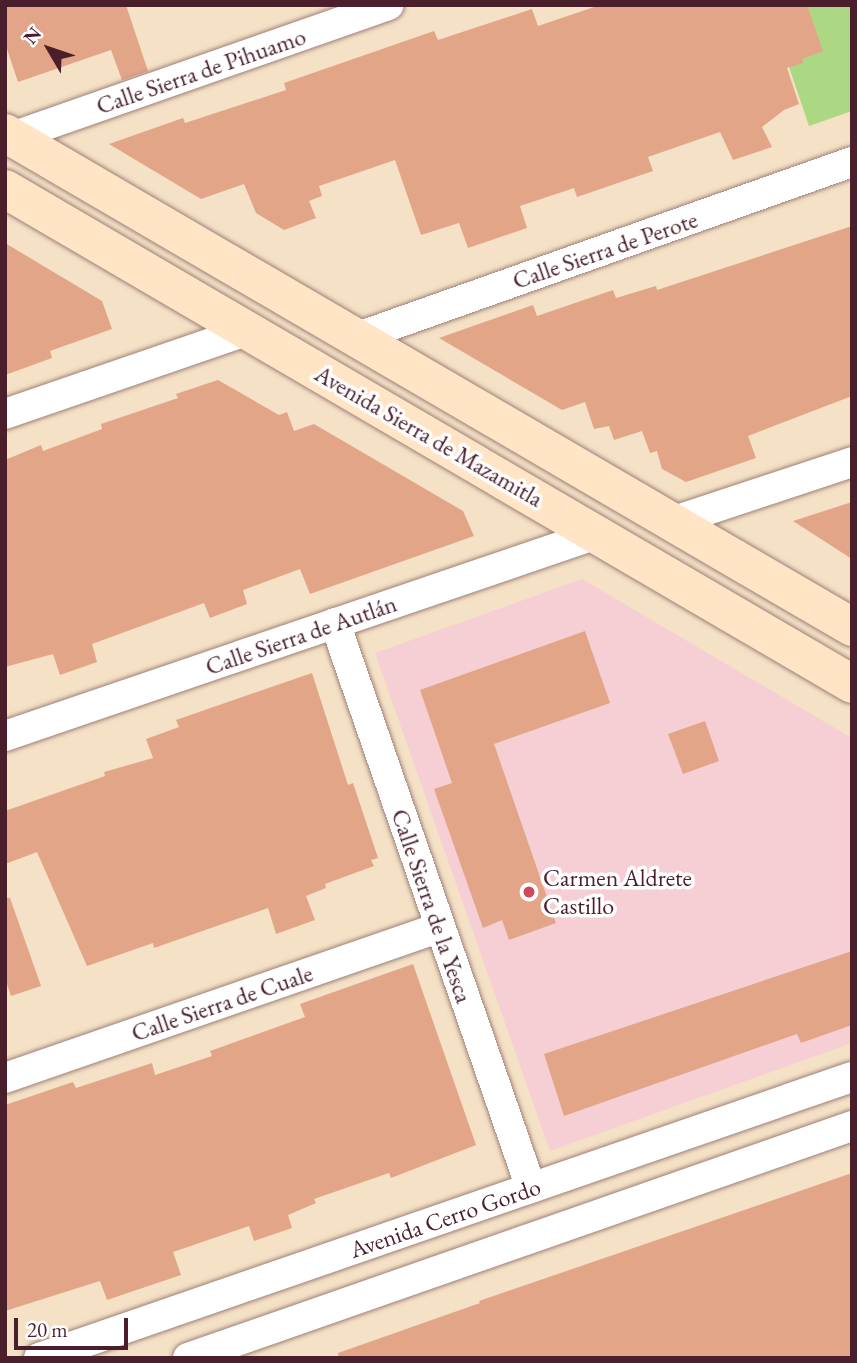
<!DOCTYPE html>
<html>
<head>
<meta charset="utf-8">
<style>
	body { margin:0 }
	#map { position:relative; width:857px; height:1363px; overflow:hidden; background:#f4e1c6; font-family:"EB Garamond",serif }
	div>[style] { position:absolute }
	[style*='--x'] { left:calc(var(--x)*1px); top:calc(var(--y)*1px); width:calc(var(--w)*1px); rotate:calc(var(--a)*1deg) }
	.built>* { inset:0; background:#f6cfd5 }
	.green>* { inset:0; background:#acd884 }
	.building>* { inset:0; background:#e3a588 }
	.roads { filter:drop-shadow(0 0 2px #9f8078) drop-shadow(0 0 2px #9f8078) }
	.street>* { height:30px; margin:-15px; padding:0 15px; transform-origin:15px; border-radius:15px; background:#fff }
	.secondary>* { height:38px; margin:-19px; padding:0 19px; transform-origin:19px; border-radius:19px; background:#ffe4c6 }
	.dots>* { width:19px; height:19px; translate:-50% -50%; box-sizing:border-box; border:4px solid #fff; border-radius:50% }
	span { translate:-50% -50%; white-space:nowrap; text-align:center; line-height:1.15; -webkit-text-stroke:7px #fff; paint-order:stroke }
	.street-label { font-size:24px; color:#4a1f2b }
	.poi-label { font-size:24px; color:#4a1f2b }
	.left { translate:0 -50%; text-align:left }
	.frame { position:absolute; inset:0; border:7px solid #4a1f2b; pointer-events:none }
	.north { position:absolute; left:14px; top:14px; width:70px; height:70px; -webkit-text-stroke:5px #fff; paint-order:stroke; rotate:309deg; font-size:19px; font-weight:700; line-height:28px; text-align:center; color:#4a1f2b }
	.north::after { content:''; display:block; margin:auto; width:24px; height:32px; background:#4a1f2b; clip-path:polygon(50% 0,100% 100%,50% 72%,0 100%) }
	.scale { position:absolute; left:14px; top:1318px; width:114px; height:32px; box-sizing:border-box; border:4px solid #4a1f2b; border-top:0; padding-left:9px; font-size:21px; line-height:24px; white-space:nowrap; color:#4a1f2b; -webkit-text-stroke:5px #fff; paint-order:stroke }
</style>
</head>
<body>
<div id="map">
	<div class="built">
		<i style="clip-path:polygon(582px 579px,852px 738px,852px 1043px,550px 1151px,375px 653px)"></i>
	</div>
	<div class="green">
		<i style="clip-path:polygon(768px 5px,852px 5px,852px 111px,809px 126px)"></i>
	</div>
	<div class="building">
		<i style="clip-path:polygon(5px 5px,126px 5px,148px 71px,122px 80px,111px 50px,18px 82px,5px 43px)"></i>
		<i style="clip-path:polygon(600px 5px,807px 5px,823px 51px,802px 59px,803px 63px,787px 68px,799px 104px,784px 110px,762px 127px,772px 147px,733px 160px,720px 132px,648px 157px,653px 171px,577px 197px,574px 188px,520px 206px,527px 228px,468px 248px,459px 223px,421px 235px,395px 160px,319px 186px,322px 196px,309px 201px,316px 218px,284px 230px,256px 213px,244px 184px,201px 199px,109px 144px,183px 118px,185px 123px,286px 90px,284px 83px,434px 31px,438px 40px,532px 9px,538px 26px)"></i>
		<i style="clip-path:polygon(852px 226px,852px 396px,748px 436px,756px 458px,686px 482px,662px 469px,657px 451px,650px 453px,642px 431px,614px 440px,609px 426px,594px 429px,585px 402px,562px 410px,439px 338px,533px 305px,537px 316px,613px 290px,616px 298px,656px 286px,657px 290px)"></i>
		<i style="clip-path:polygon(5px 243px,102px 301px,112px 329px,50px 351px,52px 358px,5px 375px)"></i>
		<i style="clip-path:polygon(218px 380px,279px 415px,287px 412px,294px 431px,314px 424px,463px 511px,474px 536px,310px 594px,300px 569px,243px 590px,247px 604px,210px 618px,204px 603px,92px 644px,97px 662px,60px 675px,53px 654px,5px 667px,5px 460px,41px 445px,43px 451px,102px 429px,101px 424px,178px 398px,176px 394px)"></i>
		<i style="clip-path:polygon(852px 502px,852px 559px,793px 521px)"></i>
		<i style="clip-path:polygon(585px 631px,610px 703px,494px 744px,556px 923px,509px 940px,502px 920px,483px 928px,434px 789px,452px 783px,420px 690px)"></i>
		<i style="clip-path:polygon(312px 673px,348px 785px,353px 783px,378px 858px,371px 860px,374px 866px,325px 884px,326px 888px,306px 896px,315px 920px,276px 934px,268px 908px,154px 948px,153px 943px,87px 966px,37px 852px,5px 864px,5px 811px,105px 776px,104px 772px,153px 758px,146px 739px,179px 727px,176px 720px)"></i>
		<i style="clip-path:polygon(705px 721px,719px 761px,683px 774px,668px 734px)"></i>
		<i style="clip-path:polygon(5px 898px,10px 898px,41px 986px,11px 996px,5px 978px)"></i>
		<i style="clip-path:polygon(852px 951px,852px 1025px,801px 1043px,797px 1034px,564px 1116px,544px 1054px)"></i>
		<i style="clip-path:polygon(413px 964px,476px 1145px,391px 1178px,389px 1173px,314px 1199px,316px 1203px,288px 1215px,292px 1228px,254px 1241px,249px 1226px,173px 1252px,181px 1275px,107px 1300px,100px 1281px,5px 1311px,5px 1105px,73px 1082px,76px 1088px,152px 1063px,155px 1075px,212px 1056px,210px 1051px,305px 1017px,300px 1004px)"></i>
		<i style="clip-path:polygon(852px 1173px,852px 1358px,339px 1358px,338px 1353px,480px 1303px,479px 1301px)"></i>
	</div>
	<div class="roads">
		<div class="street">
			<i style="--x:12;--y:137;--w:399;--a:-19.3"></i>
			<i style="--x:358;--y:337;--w:524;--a:-19.51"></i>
			<i style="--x:5;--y:414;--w:258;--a:-19"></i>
			<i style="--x:668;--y:523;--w:194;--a:-18.3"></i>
			<i style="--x:335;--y:623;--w:598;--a:70.87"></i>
			<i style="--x:5;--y:736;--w:626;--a:-18.84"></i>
			<i style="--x:5;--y:1078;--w:459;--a:-19.1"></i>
			<i style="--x:39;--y:1358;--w:860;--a:-19.07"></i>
			<i style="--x:188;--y:1358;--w:703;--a:-19.26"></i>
		</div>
		<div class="secondary">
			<i style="--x:5;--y:133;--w:981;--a:30.25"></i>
			<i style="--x:5;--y:189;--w:981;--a:30.3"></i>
		</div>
	</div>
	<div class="dots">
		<i style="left:529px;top:892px;background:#d1495b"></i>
	</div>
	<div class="street-label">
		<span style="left:201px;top:71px;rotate:-19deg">Calle Sierra de Pihuamo</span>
		<span style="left:605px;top:250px;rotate:-19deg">Calle Sierra de Perote</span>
		<span style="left:429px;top:436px;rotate:30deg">Avenida Sierra de Mazamitla</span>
		<span style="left:301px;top:635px;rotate:-19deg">Calle Sierra de Autlán</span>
		<span style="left:432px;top:906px;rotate:71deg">Calle Sierra de la Yesca</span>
		<span style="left:222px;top:1003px;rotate:-19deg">Calle Sierra de Cuale</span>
		<span style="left:445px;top:1218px;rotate:-19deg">Avenida Cerro Gordo</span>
	</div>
	<div class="poi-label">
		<span class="left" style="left:543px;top:892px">Carmen Aldrete<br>Castillo</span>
	</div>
	<div class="frame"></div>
	<div class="north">N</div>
	<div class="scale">20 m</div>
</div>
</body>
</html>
